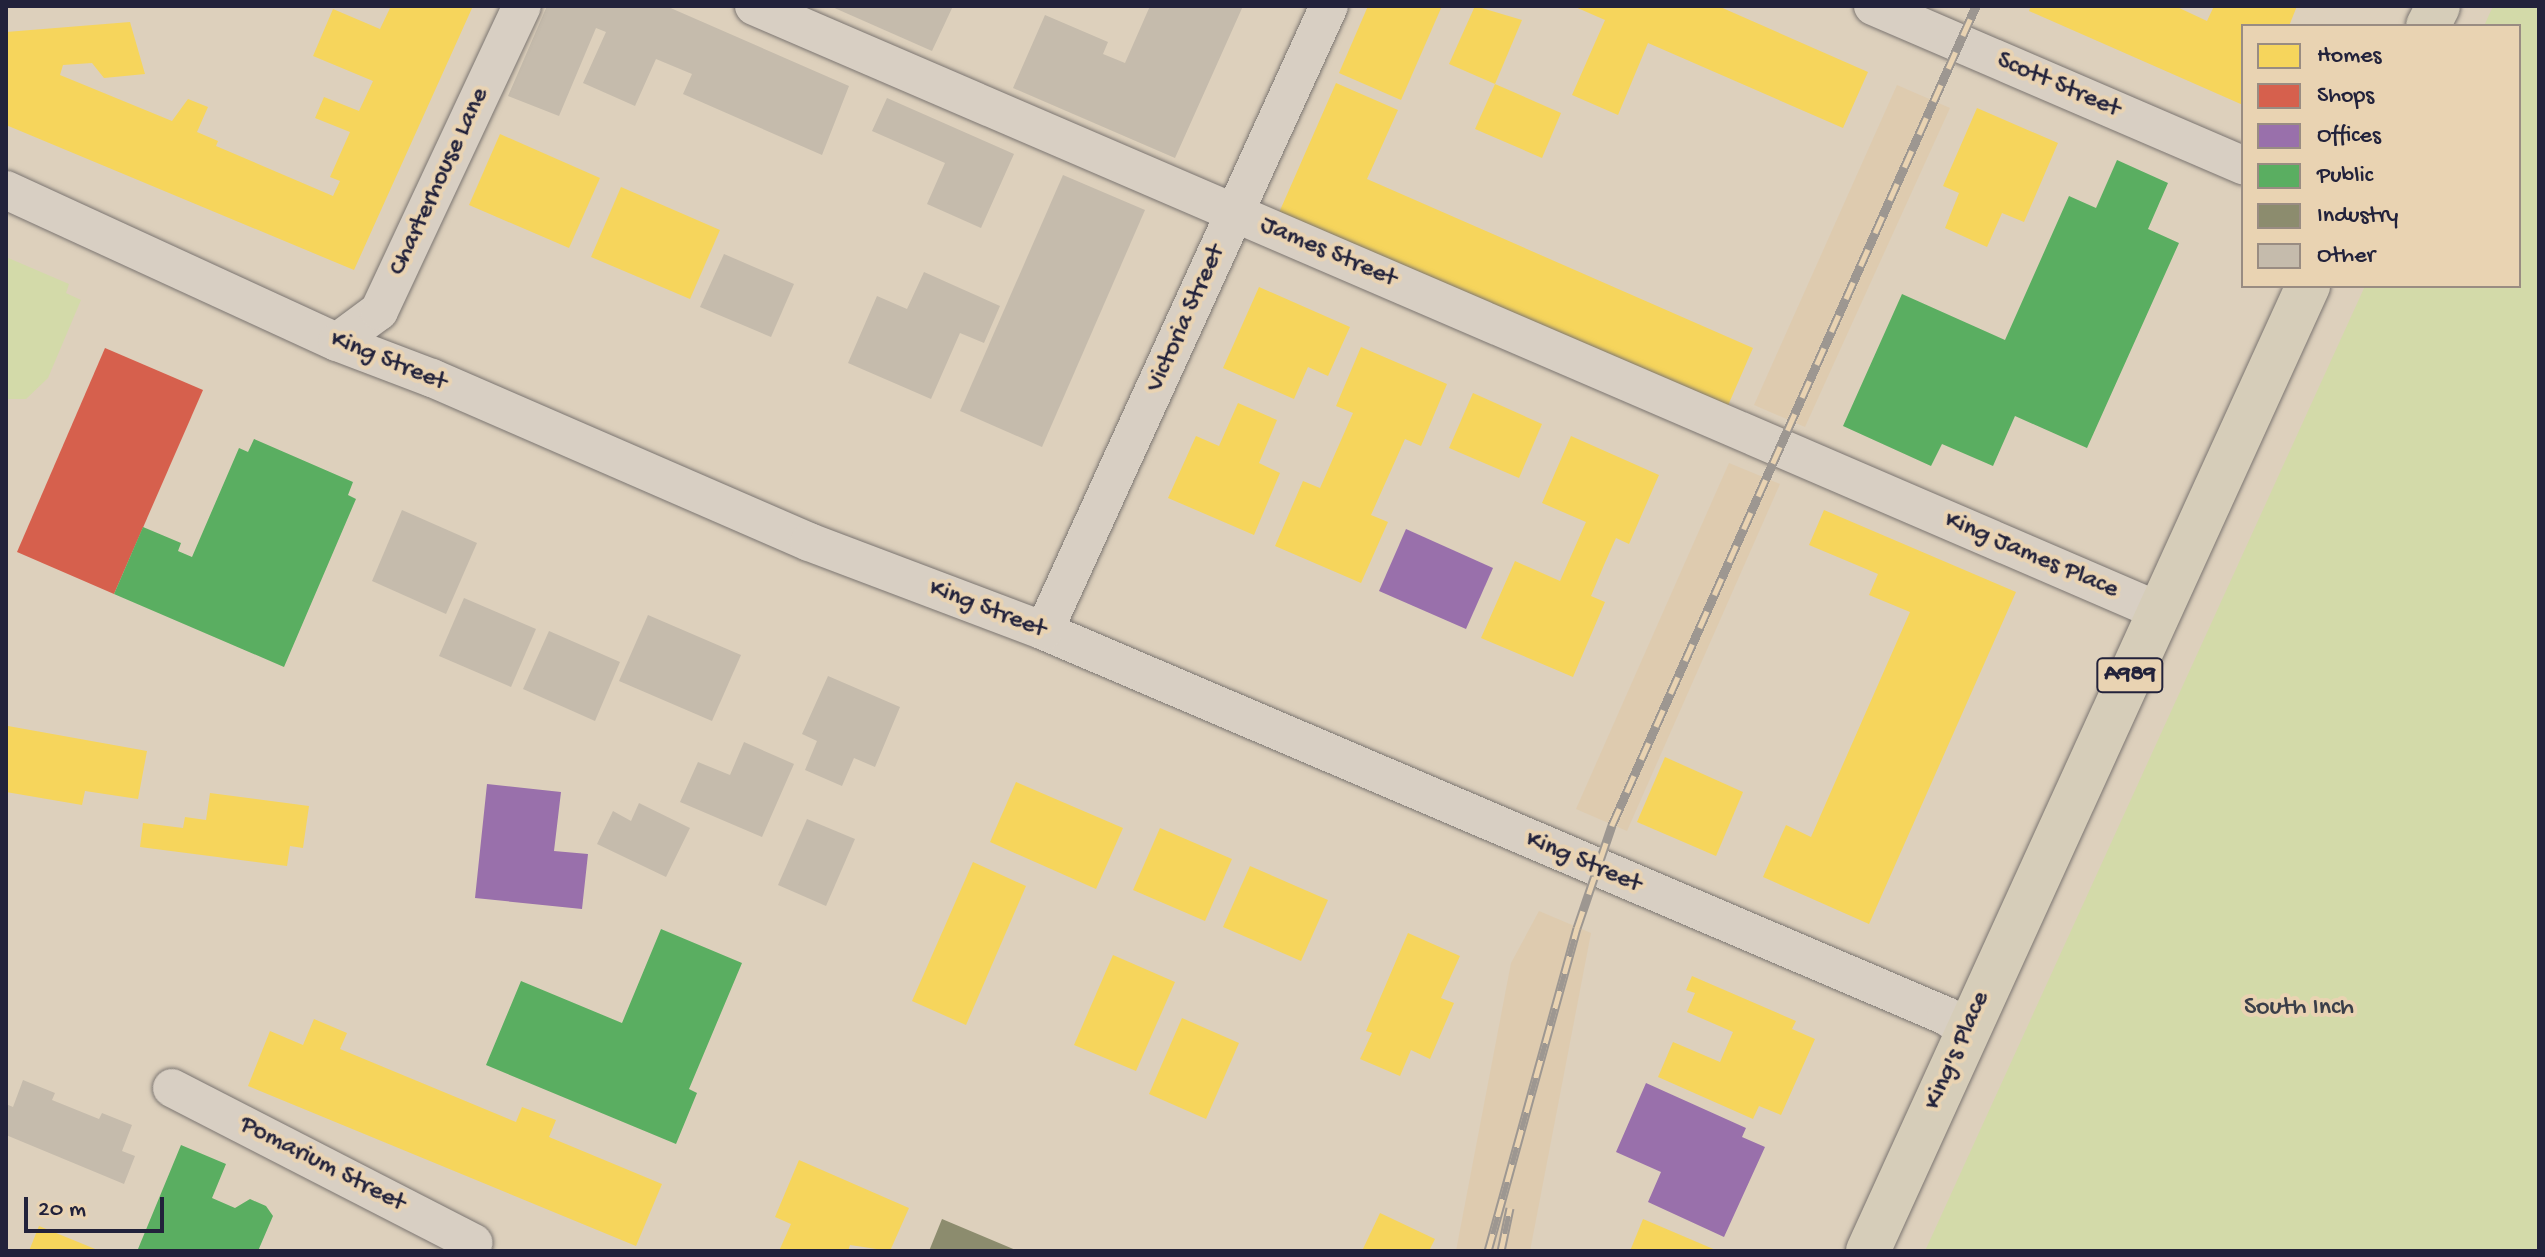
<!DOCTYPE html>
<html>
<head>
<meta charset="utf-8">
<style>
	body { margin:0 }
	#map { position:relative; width:2545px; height:1257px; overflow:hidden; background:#ddd0bc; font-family:"Gochi Hand",sans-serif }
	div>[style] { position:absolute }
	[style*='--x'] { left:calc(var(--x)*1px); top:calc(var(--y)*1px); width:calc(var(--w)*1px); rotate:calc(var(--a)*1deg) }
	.built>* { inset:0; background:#decbaf }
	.green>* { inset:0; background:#d3daa9 }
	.homes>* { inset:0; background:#f6d55c }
	.shops>* { inset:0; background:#d6604d }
	.offices>* { inset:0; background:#9970ab }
	.public>* { inset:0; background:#5aae61 }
	.industry>* { inset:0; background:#8c8c6e }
	.building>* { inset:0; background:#c5bbac }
	.roads { filter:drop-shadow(0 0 2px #7b7571) drop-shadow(0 0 2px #7b7571) }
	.minor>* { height:38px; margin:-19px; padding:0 19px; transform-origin:19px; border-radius:19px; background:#d8cfc3 }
	.primary>* { height:44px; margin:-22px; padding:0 22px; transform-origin:22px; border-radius:22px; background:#d6cdb9 }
	.rail>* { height:9px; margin-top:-4.5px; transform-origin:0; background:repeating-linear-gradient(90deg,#e9d3b2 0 18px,#9d9791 0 36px); box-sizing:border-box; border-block:2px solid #9d9791 }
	span { translate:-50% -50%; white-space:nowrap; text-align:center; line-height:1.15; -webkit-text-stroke:8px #e9d3b2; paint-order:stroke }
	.shield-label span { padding:2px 6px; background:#e9d3b2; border:2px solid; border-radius:6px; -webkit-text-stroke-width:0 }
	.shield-label { font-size:24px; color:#22223b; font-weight:700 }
	.street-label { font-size:26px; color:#22223b }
	.park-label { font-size:26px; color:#3b3f49 }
	.frame { position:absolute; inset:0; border:8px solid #22223b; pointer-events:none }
	.legend { position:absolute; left:2241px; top:24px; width:280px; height:264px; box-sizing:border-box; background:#e9d3b2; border:2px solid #998c82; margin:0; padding:10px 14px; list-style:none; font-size:24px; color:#22223b }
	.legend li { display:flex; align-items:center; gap:16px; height:40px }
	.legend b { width:40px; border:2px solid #998c82 }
	.scale { position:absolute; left:24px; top:1197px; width:140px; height:36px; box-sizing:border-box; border:4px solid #22223b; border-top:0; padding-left:10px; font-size:24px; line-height:28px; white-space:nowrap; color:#22223b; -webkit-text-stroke:6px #e9d3b2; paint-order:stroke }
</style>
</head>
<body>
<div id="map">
	<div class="built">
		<i style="clip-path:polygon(1897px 85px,1950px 108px,1805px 427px,1754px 405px)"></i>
		<i style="clip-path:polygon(1729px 463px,1780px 484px,1627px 831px,1576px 809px)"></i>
		<i style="clip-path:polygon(1539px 911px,1591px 933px,1530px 1251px,1456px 1251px,1511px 963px)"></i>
	</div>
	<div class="green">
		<i style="clip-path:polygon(2493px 6px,2539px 6px,2539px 1251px,1925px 1251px,2365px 286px,2519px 286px,2519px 26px,2484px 26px)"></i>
		<i style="clip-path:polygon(6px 257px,69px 284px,66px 293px,81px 300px,48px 378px,26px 399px,6px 399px)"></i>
	</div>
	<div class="homes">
		<i style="clip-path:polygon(391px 6px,473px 6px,354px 270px,6px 125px,6px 32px,130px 22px,145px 74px,104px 78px,92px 63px,63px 65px,60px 75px,172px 121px,188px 99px,208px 107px,197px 132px,218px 141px,216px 146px,333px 196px,340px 181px,330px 177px,350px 132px,315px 118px,324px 97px,359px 111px,373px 81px,313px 56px,333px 9px,380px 29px)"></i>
		<i style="clip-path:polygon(1368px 6px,1442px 6px,1401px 100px,1339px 73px)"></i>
		<i style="clip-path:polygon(1475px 6px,1522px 20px,1495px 84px,1449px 64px)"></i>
		<i style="clip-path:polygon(1573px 6px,1718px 6px,1868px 72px,1843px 128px,1648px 43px,1618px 115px,1572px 95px,1605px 20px)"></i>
		<i style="clip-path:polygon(2031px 6px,2175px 6px,2207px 21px,2214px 6px,2297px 6px,2289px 26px,2243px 26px,2243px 105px,2029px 11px)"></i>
		<i style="clip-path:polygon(1336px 83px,1398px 110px,1367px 179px,1753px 348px,1726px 410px,1278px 215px)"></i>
		<i style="clip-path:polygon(1495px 84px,1561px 113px,1542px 158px,1475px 129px)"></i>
		<i style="clip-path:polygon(1977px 108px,2058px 143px,2024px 222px,2002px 213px,1987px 247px,1945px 228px,1959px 193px,1943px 186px)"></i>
		<i style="clip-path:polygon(500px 134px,600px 178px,569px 248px,469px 205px)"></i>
		<i style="clip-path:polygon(621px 187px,720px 230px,690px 299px,591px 257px)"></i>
		<i style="clip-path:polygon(1259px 287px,1350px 327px,1328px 376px,1308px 367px,1294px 399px,1223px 368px)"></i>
		<i style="clip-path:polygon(1361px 347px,1447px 384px,1421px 446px,1405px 439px,1371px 515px,1388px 522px,1361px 583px,1275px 546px,1303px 481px,1320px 488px,1353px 413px,1336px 406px)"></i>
		<i style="clip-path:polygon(1473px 393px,1542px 424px,1519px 478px,1449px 448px)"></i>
		<i style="clip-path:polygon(1238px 403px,1277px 420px,1259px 463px,1280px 473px,1254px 535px,1168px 498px,1196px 436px,1219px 446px)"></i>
		<i style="clip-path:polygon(1571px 436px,1659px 475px,1629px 544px,1616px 538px,1604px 565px,1591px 596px,1605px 602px,1573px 677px,1481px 638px,1515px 561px,1560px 581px,1586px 522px,1542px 503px)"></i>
		<i style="clip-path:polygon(1824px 510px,2016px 592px,1869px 924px,1763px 877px,1786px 825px,1811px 837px,1910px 612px,1869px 595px,1878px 574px,1809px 545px)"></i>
		<i style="clip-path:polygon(8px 726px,147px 751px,138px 799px,85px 791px,82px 805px,6px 792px)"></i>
		<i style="clip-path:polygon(1665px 757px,1743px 792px,1716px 856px,1637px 822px)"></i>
		<i style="clip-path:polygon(1016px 782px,1123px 828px,1096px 889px,990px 842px)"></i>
		<i style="clip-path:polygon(210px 793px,309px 806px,303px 848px,290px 846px,287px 866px,140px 847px,143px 823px,183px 828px,185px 817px,206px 820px)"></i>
		<i style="clip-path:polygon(1160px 828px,1232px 859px,1205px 921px,1133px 890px)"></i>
		<i style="clip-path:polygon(973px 862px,1026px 886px,966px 1025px,912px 1001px)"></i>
		<i style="clip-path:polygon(1250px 866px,1328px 900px,1301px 961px,1223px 927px)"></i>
		<i style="clip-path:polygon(1408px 933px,1460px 956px,1441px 998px,1454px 1003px,1430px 1059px,1411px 1050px,1400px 1076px,1360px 1059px,1372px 1033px,1366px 1031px)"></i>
		<i style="clip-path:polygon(1113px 955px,1175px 982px,1136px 1071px,1074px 1045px)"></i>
		<i style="clip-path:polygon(1692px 976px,1796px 1021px,1792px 1029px,1815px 1039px,1781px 1115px,1759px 1106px,1753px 1119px,1658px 1077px,1673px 1042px,1720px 1062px,1733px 1032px,1687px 1012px,1695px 993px,1686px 990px)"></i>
		<i style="clip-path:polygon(1182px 1018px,1239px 1043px,1206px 1119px,1149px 1094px)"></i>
		<i style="clip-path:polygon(314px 1019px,347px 1033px,340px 1049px,516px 1122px,522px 1107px,556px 1120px,549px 1137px,662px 1184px,636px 1246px,248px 1086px,270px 1031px,303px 1045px)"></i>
		<i style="clip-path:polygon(799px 1160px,909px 1208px,890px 1251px,850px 1245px,848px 1251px,779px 1251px,791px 1224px,775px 1217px)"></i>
		<i style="clip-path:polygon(1380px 1213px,1435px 1239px,1429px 1251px,1362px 1251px)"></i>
		<i style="clip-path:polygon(1643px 1219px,1718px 1251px,1630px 1251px)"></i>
		<i style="clip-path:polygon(39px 1226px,100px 1251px,29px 1251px)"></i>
	</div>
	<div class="shops">
		<i style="clip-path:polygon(105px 348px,203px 390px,114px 594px,17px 552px)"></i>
	</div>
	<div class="offices">
		<i style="clip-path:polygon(1406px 529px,1493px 568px,1466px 629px,1379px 591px)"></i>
		<i style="clip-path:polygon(487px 784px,561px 792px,554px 851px,588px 854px,582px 909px,475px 898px)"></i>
		<i style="clip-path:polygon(1646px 1083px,1746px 1128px,1742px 1137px,1765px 1147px,1724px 1237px,1648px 1202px,1661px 1172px,1616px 1152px)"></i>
	</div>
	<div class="public">
		<i style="clip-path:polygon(2117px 160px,2168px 183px,2148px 229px,2179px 243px,2087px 448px,2015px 416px,1993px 466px,1942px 444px,1931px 466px,1843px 426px,1902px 294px,2005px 340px,2069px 196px,2096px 208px)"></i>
		<i style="clip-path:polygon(254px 439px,353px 482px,348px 495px,356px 499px,284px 667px,114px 594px,143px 527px,181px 543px,178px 551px,192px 557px,239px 448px,248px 452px)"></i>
		<i style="clip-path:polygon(661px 929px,742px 963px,689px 1089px,697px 1093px,676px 1144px,486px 1065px,521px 981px,622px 1023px)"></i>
		<i style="clip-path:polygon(181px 1145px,226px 1164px,212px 1198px,235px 1208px,250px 1199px,266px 1206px,273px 1216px,258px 1251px,138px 1249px)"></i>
	</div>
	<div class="industry">
		<i style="clip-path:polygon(942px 1219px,1018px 1251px,929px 1251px)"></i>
	</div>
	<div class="building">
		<i style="clip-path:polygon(547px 6px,666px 6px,849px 86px,822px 155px,683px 94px,692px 74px,656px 59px,635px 106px,583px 83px,606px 32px,596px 28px,559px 116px,508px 96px)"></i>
		<i style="clip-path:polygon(830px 6px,953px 6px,932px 51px)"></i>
		<i style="clip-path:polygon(1150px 6px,1243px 6px,1175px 158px,1013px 88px,1045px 15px,1108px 42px,1103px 54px,1125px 63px)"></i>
		<i style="clip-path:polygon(887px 98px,1014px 154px,981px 228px,927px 204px,945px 163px,872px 131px)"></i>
		<i style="clip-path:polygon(1063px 175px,1145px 210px,1042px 447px,960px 411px)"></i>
		<i style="clip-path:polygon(724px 254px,794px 284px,771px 337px,700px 307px)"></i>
		<i style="clip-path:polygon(924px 272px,1000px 306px,984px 343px,960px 333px,931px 399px,848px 363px,877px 296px,907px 309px)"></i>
		<i style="clip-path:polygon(402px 510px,477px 543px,446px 614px,372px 581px)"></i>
		<i style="clip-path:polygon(464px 598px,536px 629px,511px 687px,439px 656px)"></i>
		<i style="clip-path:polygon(648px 615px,741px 655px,712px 721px,619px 681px)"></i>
		<i style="clip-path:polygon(549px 631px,620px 662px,595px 721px,523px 689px)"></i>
		<i style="clip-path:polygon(828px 676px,900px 707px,875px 767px,854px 758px,842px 786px,805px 770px,817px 741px,802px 734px)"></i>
		<i style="clip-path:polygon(744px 742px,794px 764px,762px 837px,680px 802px,698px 762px,730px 775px)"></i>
		<i style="clip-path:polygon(639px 803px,690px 828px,666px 877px,597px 844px,613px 811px,631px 821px)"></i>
		<i style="clip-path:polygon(807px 819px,855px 839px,826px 906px,778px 885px)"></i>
		<i style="clip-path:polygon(23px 1080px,55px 1093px,52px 1100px,99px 1119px,102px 1113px,132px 1125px,122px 1151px,135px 1156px,124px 1184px,6px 1135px,6px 1104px,13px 1107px)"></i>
	</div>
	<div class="roads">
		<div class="minor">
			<i style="--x:754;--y:6;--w:1530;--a:23.3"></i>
			<i style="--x:1873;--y:6;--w:403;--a:23.3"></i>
			<i style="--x:6;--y:190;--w:364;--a:24.7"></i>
			<i style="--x:337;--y:342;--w:102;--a:20.8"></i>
			<i style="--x:432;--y:378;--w:411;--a:23.5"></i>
			<i style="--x:809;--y:542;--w:251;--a:20.7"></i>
			<i style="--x:1044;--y:631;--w:981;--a:23.11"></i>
			<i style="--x:1946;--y:1016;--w:25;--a:34"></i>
			<i style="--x:337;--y:342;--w:52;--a:-36.4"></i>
			<i style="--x:379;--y:311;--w:337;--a:-64.9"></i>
			<i style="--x:1044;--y:631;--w:687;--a:-65.49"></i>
			<i style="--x:172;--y:1088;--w:339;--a:27.2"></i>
		</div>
		<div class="primary">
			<i style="--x:2428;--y:26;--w:22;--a:-63"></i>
			<i style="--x:1868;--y:1251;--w:1061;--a:-65.49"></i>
		</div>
	</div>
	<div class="rail">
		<i style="--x:1488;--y:1251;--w:335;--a:-74.6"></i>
		<i style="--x:1577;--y:928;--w:109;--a:-71.2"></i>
		<i style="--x:1612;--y:825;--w:896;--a:-66.04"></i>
		<i style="--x:1501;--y:1251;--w:44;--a:-78.2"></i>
	</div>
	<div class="shield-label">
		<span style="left:2130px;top:675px">A989</span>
	</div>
	<div class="street-label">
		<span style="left:2058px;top:86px;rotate:23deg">Scott Street</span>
		<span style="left:440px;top:182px;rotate:-65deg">Charterhouse Lane</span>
		<span style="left:1328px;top:253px;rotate:23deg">James Street</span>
		<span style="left:1187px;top:319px;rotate:-66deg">Victoria Street</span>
		<span style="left:388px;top:362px;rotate:22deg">King Street</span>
		<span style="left:2031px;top:556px;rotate:23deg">King James Place</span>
		<span style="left:987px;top:610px;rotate:21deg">King Street</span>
		<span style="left:1583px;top:863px;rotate:23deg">King Street</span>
		<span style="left:1958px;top:1051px;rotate:-66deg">King's Place</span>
		<span style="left:322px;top:1165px;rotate:27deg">Pomarium Street</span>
	</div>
	<div class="park-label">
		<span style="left:2299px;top:1009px">South Inch</span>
	</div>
	<div class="frame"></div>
	<ul class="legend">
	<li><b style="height:22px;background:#f6d55c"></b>Homes</li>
	<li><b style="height:22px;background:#d6604d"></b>Shops</li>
	<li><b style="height:22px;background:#9970ab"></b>Offices</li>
	<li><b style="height:22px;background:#5aae61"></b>Public</li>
	<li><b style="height:22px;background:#8c8c6e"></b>Industry</li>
	<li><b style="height:22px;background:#c5bbac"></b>Other</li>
	</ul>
	<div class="scale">20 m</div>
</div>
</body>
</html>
